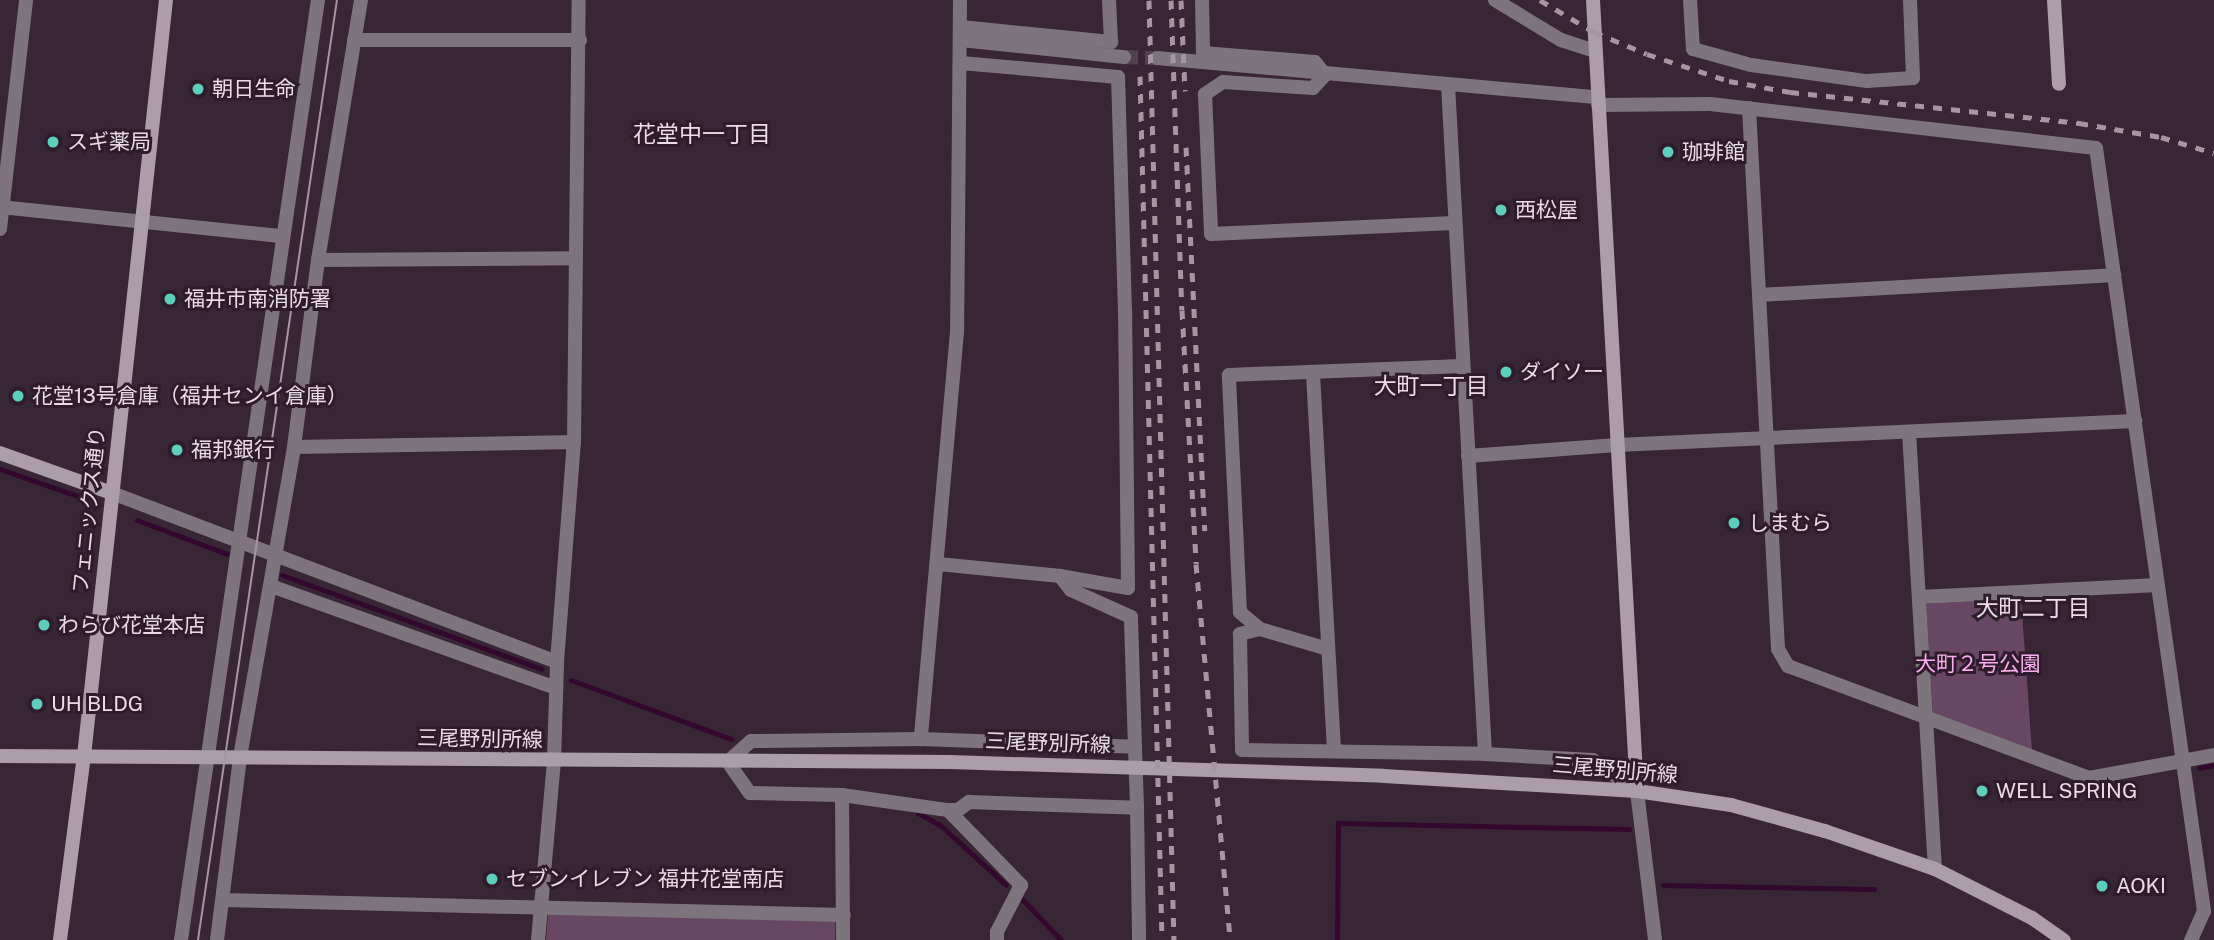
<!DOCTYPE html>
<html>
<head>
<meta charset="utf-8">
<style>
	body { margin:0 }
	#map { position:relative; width:2214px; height:940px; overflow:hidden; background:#382636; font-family:"Public Sans","Noto Sans JP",sans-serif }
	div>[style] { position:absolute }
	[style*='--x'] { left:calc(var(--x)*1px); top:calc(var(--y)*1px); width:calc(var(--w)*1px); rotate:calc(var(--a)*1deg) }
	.green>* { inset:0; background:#684764 }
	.stream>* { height:5px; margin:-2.5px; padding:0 2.5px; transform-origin:2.5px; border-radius:2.5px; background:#32082f }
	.street-tunnel>* { height:14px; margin-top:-7px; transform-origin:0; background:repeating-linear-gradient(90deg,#524150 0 14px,transparent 0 21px) }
	.street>* { height:14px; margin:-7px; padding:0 7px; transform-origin:7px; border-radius:7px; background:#7e747d }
	.secondary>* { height:14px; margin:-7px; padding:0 7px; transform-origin:7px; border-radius:7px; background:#ac9daa }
	.tram>* { height:2px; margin:-1px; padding:0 1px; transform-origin:1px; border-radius:1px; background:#a496a2 }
	.rail>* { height:5px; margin-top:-2.5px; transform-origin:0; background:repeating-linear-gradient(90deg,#a496a2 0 9px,transparent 0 18px) }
	.dots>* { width:19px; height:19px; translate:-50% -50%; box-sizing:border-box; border:4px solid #2e1c2c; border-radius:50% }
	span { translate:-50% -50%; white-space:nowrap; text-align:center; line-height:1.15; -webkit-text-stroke:6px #2e1c2c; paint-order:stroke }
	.poi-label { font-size:21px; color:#e8dce6 }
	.left { translate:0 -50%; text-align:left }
	.street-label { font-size:21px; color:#e8dce6 }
	.park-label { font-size:21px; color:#f7afef }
	.neighbourhood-label { font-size:23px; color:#e8dce6 }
</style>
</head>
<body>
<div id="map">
	<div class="green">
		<i style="clip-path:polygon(2021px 598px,2032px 751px,1933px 713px,1926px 604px)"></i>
		<i style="clip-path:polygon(548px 914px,835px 921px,835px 940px,546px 940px)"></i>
	</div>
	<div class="stream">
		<i style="--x:0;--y:469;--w:91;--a:19.2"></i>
		<i style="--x:137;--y:520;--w:96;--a:20.7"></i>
		<i style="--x:282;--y:575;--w:276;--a:19.9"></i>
		<i style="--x:571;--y:680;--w:171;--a:20.2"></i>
		<i style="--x:2199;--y:768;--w:15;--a:-11"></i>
		<i style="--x:918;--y:813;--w:25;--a:29"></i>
		<i style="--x:940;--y:825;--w:89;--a:42.3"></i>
		<i style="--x:1663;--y:885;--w:211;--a:1.1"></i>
		<i style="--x:1021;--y:898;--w:58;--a:46.4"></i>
		<i style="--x:1337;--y:940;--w:117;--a:-89.5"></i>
		<i style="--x:1338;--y:823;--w:291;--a:1.2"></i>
	</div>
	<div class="street-tunnel">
		<i style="--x:1124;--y:57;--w:33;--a:2"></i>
	</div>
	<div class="street">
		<i style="--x:960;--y:0;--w:332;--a:90.5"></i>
		<i style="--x:957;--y:332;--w:409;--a:95.1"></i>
		<i style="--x:921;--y:739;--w:170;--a:179.3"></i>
		<i style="--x:751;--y:741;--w:31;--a:138"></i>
		<i style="--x:728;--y:762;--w:38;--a:55"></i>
		<i style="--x:750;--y:793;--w:92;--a:1.2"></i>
		<i style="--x:842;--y:795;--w:107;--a:8.1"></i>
		<i style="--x:948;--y:810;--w:10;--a:0"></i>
		<i style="--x:958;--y:810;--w:14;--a:-36"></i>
		<i style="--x:969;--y:802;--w:168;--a:2"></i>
		<i style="--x:1137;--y:808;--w:132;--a:89.1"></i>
		<i style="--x:1202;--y:0;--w:53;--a:88.9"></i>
		<i style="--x:1203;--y:53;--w:112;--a:4.6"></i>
		<i style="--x:1315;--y:62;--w:16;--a:52"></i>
		<i style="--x:1325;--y:75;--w:18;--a:133"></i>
		<i style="--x:1313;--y:88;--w:90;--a:-176.2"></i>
		<i style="--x:1223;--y:82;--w:22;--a:146"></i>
		<i style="--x:1205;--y:94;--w:140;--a:87.5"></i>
		<i style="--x:1211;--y:234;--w:243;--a:-2.6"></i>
		<i style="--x:1495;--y:0;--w:77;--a:31.2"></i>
		<i style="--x:1561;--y:40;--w:36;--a:18"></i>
		<i style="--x:1690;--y:0;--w:49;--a:86.5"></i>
		<i style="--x:1693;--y:49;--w:60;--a:15.4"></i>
		<i style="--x:1751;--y:65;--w:117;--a:7.9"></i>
		<i style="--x:1867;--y:81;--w:46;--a:-3.7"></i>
		<i style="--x:1913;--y:78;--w:78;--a:-92.2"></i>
		<i style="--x:961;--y:27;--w:151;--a:5.7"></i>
		<i style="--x:1111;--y:42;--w:42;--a:-92.7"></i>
		<i style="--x:354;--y:40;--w:226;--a:0"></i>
		<i style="--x:961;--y:40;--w:164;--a:6"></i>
		<i style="--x:1157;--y:58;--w:443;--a:5.1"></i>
		<i style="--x:1448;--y:85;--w:670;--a:86.83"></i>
		<i style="--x:1598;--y:105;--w:112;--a:-0.5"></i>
		<i style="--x:1710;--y:104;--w:388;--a:6.5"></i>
		<i style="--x:2096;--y:148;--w:771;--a:81.94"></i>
		<i style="--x:2204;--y:911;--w:32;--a:114"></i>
		<i style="--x:1749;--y:108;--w:542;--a:86.93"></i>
		<i style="--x:1778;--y:649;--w:20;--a:60"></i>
		<i style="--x:1788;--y:666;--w:321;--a:20.4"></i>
		<i style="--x:2089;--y:778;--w:127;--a:-10.4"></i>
		<i style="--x:0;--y:207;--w:284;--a:5.9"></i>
		<i style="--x:0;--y:229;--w:230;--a:-83.5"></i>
		<i style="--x:318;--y:260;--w:256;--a:-0.4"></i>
		<i style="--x:1759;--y:295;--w:356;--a:-3.2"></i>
		<i style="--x:1313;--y:374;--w:377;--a:86.8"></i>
		<i style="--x:1909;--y:432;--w:438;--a:86.6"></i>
		<i style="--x:294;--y:447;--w:280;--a:-1"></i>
		<i style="--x:1468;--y:456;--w:149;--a:-4.2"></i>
		<i style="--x:1617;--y:445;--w:519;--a:-2.65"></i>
		<i style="--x:112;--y:493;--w:476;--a:20.8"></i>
		<i style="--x:938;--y:564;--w:123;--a:5.6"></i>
		<i style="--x:1060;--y:576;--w:69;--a:10"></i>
		<i style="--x:1128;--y:588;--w:276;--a:-90.6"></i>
		<i style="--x:1125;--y:312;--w:235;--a:-91.7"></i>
		<i style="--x:1118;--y:77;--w:158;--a:-174.9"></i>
		<i style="--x:271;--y:586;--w:303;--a:19.7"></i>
		<i style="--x:1920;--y:597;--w:238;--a:-2.9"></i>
		<i style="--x:1260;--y:629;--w:26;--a:-140"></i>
		<i style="--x:1240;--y:612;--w:237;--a:-92.7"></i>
		<i style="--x:1229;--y:375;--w:233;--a:-2.2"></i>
		<i style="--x:1328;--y:649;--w:71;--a:-163.6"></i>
		<i style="--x:1260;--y:629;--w:21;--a:166"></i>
		<i style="--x:1240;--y:634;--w:116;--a:89"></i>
		<i style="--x:1242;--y:750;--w:243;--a:0.9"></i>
		<i style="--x:1485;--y:754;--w:108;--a:3.2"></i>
		<i style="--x:1593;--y:760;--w:54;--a:35.2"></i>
		<i style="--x:1637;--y:791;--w:150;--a:83.1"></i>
		<i style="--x:921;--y:739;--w:214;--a:2.1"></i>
		<i style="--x:1135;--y:747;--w:130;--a:-91.8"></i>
		<i style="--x:1131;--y:617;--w:66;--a:-155.8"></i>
		<i style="--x:1071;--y:590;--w:18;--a:-128"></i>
		<i style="--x:1135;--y:747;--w:61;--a:88.1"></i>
		<i style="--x:842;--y:795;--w:145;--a:89.6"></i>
		<i style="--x:948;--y:810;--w:105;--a:45.8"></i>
		<i style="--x:1021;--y:885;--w:53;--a:117.1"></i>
		<i style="--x:997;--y:932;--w:8;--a:90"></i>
		<i style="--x:223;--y:900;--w:621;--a:1.38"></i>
		<i style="--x:181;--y:940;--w:950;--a:-81.71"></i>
		<i style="--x:217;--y:940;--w:184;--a:-82.8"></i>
		<i style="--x:240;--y:757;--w:315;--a:-80.1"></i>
		<i style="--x:294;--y:447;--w:189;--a:-82.7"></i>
		<i style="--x:318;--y:260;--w:264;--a:-80.6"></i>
		<i style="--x:538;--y:940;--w:181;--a:-84.9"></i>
		<i style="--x:554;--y:760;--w:98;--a:-88.2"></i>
		<i style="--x:557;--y:662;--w:221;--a:-85.6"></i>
		<i style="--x:574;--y:442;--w:442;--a:-89.4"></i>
	</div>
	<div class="secondary">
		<i style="--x:1593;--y:0;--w:792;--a:86.82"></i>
		<i style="--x:2054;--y:0;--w:84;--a:86.6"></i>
		<i style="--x:0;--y:453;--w:119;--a:19.7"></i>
		<i style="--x:0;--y:756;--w:950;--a:0.36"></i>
		<i style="--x:950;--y:762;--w:434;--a:1.8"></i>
		<i style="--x:1384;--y:776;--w:253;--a:3.4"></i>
		<i style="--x:1637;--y:791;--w:95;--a:8.5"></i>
		<i style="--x:1731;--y:805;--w:98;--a:15.5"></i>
		<i style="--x:1825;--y:831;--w:116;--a:19.1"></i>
		<i style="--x:1935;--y:869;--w:109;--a:26.8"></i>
		<i style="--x:2032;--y:918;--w:39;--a:35"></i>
		<i style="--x:60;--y:940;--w:186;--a:-82.6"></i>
		<i style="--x:84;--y:756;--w:760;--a:-83.81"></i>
	</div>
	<div class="tram">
		<i style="--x:198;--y:940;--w:950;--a:-81.59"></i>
	</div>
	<div class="rail">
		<i style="--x:1149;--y:0;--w:940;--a:88.48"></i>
		<i style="--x:1171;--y:0;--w:310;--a:88"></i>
		<i style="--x:1182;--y:310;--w:254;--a:86.8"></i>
		<i style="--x:1196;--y:564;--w:378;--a:84.8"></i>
		<i style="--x:1181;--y:0;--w:91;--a:87.5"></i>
		<i style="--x:1540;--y:0;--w:63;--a:30.7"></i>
		<i style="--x:1594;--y:32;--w:57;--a:22.5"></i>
		<i style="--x:1647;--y:54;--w:86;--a:18.2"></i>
		<i style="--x:1729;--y:81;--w:62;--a:10.2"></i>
		<i style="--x:1790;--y:92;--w:291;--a:6.1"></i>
		<i style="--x:2079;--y:123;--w:83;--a:9.7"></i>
		<i style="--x:2161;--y:137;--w:55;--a:16.8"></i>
		<i style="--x:1140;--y:76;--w:864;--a:88.54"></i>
		<i style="--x:1186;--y:147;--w:384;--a:87.2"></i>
	</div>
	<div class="dots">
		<i style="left:198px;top:89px;background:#5ccebb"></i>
		<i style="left:53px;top:142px;background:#5ccebb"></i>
		<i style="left:1668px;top:152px;background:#5ccebb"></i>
		<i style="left:1501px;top:210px;background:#5ccebb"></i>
		<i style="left:170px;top:299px;background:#5ccebb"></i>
		<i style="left:1506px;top:372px;background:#5ccebb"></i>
		<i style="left:18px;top:396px;background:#5ccebb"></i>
		<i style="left:177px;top:450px;background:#5ccebb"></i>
		<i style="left:1734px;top:523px;background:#5ccebb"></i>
		<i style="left:44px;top:625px;background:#5ccebb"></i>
		<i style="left:37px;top:704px;background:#5ccebb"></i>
		<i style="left:1982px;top:791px;background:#5ccebb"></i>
		<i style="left:492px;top:879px;background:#5ccebb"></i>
		<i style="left:2102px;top:886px;background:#5ccebb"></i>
	</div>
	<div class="poi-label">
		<span class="left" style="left:212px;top:89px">朝日生命</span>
		<span class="left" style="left:67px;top:142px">スギ薬局</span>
		<span class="left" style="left:1682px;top:152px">珈琲館</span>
		<span class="left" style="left:1515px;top:210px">西松屋</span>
		<span class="left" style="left:184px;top:299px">福井市南消防署</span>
		<span class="left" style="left:1520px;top:372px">ダイソー</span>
		<span class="left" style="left:32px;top:396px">花堂13号倉庫（福井センイ倉庫）</span>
		<span class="left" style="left:191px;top:450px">福邦銀行</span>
		<span class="left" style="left:1748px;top:523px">しまむら</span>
		<span class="left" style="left:58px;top:625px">わらび花堂本店</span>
		<span class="left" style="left:51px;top:704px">UH BLDG</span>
		<span class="left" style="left:1996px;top:791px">WELL SPRING</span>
		<span class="left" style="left:506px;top:879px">セブンイレブン 福井花堂南店</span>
		<span class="left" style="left:2116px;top:886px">AOKI</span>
	</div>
	<div class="street-label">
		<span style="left:89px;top:510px;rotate:-84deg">フェニックス通り</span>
		<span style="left:480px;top:739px;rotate:1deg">三尾野別所線</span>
		<span style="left:1048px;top:743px;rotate:2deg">三尾野別所線</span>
		<span style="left:1615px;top:770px;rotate:5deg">三尾野別所線</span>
	</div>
	<div class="park-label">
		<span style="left:1978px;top:664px">大町２号公園</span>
	</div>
	<div class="neighbourhood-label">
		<span style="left:702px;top:134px">花堂中一丁目</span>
		<span style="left:1431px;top:386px">大町一丁目</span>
		<span style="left:2033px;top:608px">大町二丁目</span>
	</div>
</div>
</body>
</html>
